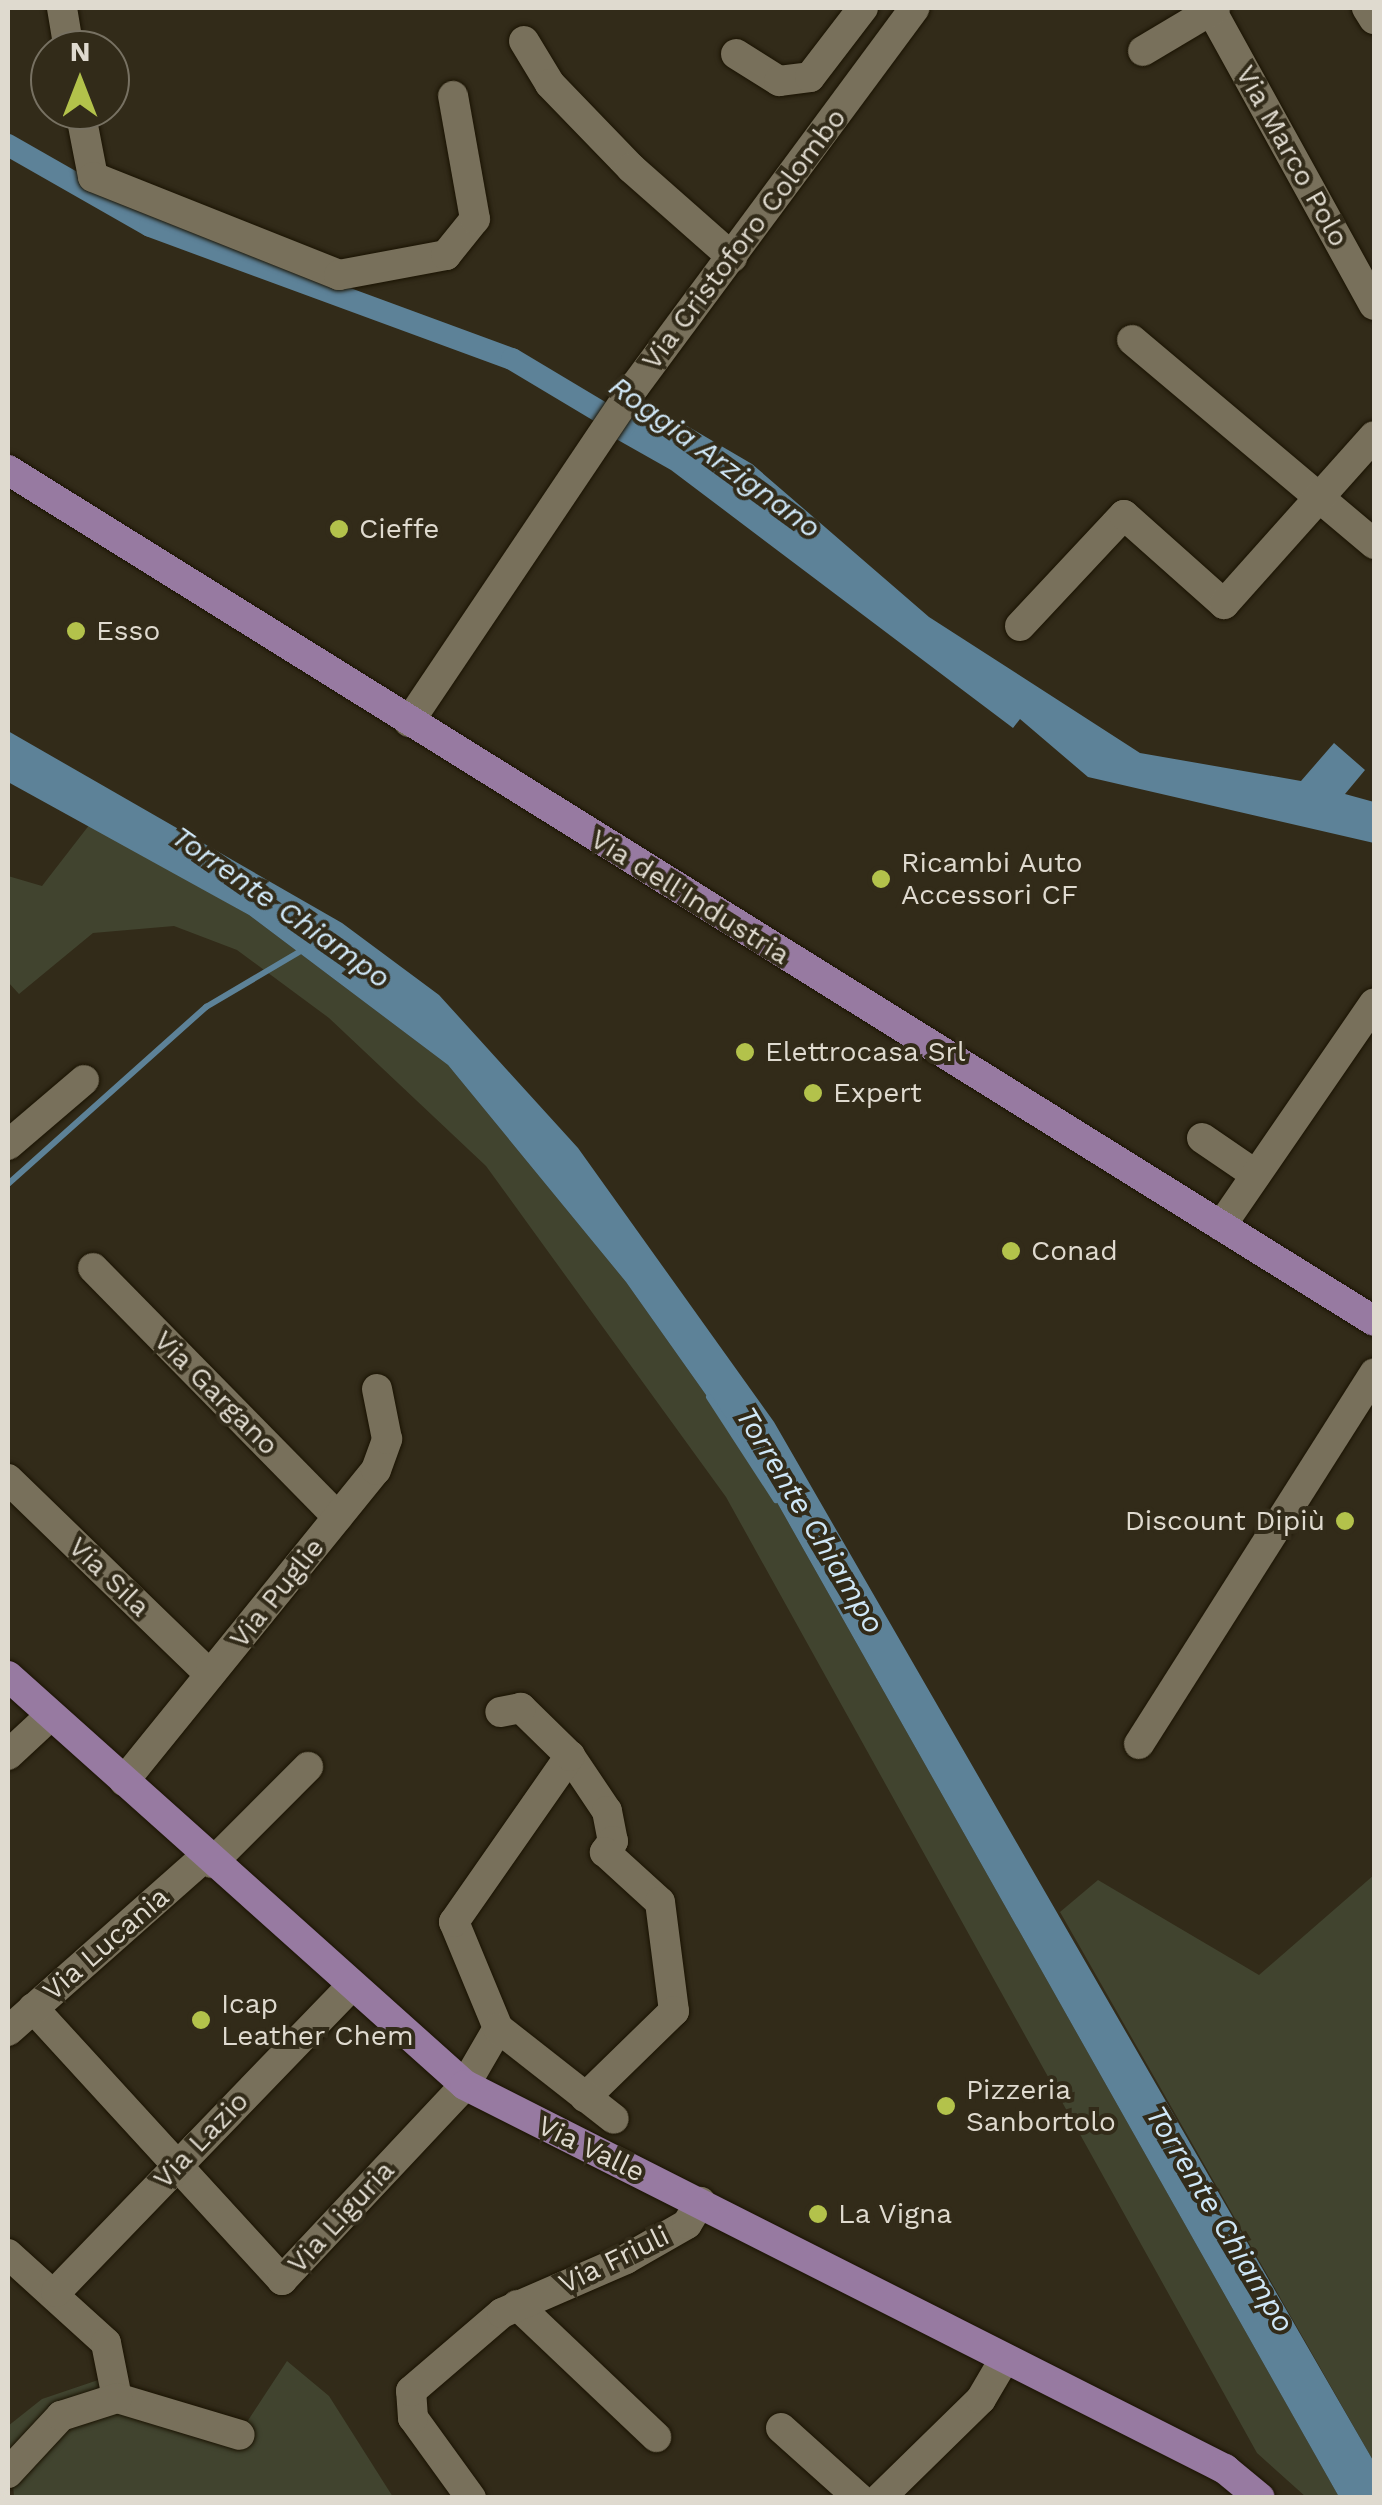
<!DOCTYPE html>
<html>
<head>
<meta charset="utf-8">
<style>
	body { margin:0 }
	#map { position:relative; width:1382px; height:2505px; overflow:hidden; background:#322b19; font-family:"Work Sans",sans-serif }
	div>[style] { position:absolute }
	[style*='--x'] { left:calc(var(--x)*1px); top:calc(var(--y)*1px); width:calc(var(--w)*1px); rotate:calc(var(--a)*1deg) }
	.green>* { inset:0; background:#41442f }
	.water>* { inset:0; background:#5d8298 }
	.stream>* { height:6px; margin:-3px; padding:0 3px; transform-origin:3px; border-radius:3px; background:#5d8298 }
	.canal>* { height:22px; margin:-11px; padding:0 11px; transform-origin:11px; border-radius:11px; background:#5d8298 }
	.roads { filter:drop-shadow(0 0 2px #1a1303) drop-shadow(0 0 2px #1a1303) }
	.minor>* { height:30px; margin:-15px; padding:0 15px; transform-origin:15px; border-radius:15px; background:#78705b }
	.major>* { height:30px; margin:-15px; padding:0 15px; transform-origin:15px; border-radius:15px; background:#977aa1 }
	.dots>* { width:28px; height:28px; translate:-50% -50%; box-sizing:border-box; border:5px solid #322b19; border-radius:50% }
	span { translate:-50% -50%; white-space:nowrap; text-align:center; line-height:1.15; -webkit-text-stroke:8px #322b19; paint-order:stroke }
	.street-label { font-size:28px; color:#dfdacf }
	.poi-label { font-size:28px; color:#dfdacf }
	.left { translate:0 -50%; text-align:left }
	.right { translate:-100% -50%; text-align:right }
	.water-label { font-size:30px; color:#cfe7f7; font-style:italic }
	.frame { position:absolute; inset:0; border:10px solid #dfdacf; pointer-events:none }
	.north { position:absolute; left:30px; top:30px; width:100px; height:100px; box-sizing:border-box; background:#322b19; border:2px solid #777162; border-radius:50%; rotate:0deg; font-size:28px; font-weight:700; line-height:40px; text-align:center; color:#dfdacf }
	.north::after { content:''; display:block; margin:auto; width:35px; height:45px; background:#b3c24b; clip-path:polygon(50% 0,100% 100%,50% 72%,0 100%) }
</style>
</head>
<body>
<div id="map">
	<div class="green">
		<i style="clip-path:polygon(90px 824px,249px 915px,448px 1065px,626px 1282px,757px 1467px,1339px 2497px,1306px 2497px,1257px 2453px,726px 1497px,486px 1166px,329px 1018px,237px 950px,174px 926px,93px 933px,19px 994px,8px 982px,8px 876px,42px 886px)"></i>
		<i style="clip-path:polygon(1374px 1875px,1374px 2462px,1060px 1912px,1098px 1880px,1259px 1975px)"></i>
		<i style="clip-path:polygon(287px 2361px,329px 2396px,393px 2497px,14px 2497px,8px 2426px,42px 2399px,104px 2378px,241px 2431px)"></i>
	</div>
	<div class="water">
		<i style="clip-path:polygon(629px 392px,752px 464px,929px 617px,1140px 753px,1301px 781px,1334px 743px,1365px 770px,1345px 794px,1374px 802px,1374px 843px,1088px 777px,1020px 719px,1013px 728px,671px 470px,602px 431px)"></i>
		<i style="clip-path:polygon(8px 731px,342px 923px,439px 995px,578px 1148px,774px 1422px,1374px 2462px,1374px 2497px,1339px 2497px,757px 1467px,626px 1282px,448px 1065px,249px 915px,8px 782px)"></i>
	</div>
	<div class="stream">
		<i style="--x:8;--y:1184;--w:266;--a:-41.8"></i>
		<i style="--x:206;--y:1007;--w:114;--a:-30.6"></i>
		<i style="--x:709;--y:1397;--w:123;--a:57"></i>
	</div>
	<div class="canal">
		<i style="--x:8;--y:145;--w:163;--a:29.7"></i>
		<i style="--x:150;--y:226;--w:386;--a:20.2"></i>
		<i style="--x:512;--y:359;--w:131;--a:30.9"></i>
	</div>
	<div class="roads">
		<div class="minor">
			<i style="--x:62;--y:8;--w:43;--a:80.5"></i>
			<i style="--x:1210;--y:8;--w:339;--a:61.1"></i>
			<i style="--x:1367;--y:8;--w:13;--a:58"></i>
			<i style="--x:524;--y:41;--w:50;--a:58.8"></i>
			<i style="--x:550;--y:84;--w:117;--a:46"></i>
			<i style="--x:631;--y:168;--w:135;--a:41.4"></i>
			<i style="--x:1143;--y:51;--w:84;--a:-30.8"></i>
			<i style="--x:736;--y:54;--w:51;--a:32.1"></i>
			<i style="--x:779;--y:81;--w:31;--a:-7"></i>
			<i style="--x:810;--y:77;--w:87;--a:-52.5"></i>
			<i style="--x:80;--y:110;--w:68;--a:79"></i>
			<i style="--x:93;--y:177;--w:265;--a:21.7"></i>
			<i style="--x:339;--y:275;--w:109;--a:-10.6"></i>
			<i style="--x:446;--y:255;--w:46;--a:-51.1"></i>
			<i style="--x:475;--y:219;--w:125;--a:-100.1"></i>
			<i style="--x:1132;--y:340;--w:317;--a:40.1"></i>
			<i style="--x:1020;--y:626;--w:152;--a:-46.9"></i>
			<i style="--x:1124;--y:515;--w:134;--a:41.7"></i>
			<i style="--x:1224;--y:604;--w:225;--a:-48.2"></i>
			<i style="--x:409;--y:722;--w:405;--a:-56.1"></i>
			<i style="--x:635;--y:386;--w:470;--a:-53.5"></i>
			<i style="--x:1202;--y:1138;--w:65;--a:34.4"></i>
			<i style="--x:8;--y:1145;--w:100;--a:-40.5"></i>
			<i style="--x:1221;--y:1226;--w:270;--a:-55.5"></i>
			<i style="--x:93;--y:1268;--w:349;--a:45.5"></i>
			<i style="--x:8;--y:1479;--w:281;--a:44.1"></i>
			<i style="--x:1139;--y:1744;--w:439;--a:-57.6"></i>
			<i style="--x:8;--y:1755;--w:57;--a:-42.9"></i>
			<i style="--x:570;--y:1756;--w:66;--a:56.1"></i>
			<i style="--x:607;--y:1811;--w:31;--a:79"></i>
			<i style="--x:613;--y:1841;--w:14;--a:126"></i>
			<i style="--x:605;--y:1852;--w:74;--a:42.3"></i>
			<i style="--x:660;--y:1902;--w:110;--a:82.7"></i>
			<i style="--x:674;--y:2011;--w:124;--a:135.7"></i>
			<i style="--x:124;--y:1781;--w:400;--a:-51"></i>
			<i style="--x:376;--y:1470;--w:33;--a:-70"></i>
			<i style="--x:387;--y:1439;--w:51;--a:-101.3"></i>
			<i style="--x:212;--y:1863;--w:136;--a:-45"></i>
			<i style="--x:33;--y:2008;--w:369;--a:47.5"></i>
			<i style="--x:282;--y:2280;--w:267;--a:-46.8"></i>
			<i style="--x:465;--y:2085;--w:66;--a:-59.9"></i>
			<i style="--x:498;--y:2028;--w:115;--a:-112.5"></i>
			<i style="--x:454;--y:1922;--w:203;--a:-55.1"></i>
			<i style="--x:570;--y:1756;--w:69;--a:-135.6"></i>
			<i style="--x:521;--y:1708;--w:21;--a:169"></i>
			<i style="--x:498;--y:2028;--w:147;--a:38.1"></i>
			<i style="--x:8;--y:2031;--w:263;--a:-41.5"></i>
			<i style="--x:8;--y:2254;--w:132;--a:42.2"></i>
			<i style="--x:106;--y:2343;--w:56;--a:78.7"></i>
			<i style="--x:117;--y:2398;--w:128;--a:16.7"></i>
			<i style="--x:56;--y:2292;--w:421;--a:-46"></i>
			<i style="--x:517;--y:2305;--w:192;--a:43.5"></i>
			<i style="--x:781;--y:2428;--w:105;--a:41.9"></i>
			<i style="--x:8;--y:2473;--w:78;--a:-47.1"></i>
			<i style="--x:61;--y:2416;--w:59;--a:-17.8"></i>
			<i style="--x:471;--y:2498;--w:99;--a:-125.9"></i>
			<i style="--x:413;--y:2418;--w:27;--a:-94"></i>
			<i style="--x:411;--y:2391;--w:120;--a:-40.6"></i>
			<i style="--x:502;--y:2313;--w:135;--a:-23.5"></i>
			<i style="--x:626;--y:2259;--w:70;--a:-29.8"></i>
			<i style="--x:687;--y:2224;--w:26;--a:-59"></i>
			<i style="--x:880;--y:2498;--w:141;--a:-44.4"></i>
			<i style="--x:981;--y:2399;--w:45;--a:-59.5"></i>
		</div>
		<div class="major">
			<i style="--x:8;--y:470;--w:1609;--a:31.92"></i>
			<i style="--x:8;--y:1676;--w:613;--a:41.83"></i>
			<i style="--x:465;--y:2085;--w:852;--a:26.81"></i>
			<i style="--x:1225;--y:2469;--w:45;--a:39.6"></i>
		</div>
	</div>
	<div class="dots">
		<i style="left:339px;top:529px;background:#b3c24b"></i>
		<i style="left:76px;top:631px;background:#b3c24b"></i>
		<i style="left:881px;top:879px;background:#b3c24b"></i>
		<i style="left:745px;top:1052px;background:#b3c24b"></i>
		<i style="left:813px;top:1093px;background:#b3c24b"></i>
		<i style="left:1011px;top:1251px;background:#b3c24b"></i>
		<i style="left:1345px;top:1521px;background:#b3c24b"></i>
		<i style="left:201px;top:2020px;background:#b3c24b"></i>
		<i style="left:946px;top:2106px;background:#b3c24b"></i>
		<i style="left:818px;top:2214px;background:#b3c24b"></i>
	</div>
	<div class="street-label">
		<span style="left:1292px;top:156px;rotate:61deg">Via Marco Polo</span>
		<span style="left:744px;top:239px;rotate:-53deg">Via Cristoforo Colombo</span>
		<span style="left:690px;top:897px;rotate:32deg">Via dell'Industria</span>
		<span style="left:216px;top:1393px;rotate:45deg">Via Gargano</span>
		<span style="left:109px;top:1577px;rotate:44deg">Via Sila</span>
		<span style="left:277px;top:1593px;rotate:-51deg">Via Puglie</span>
		<span style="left:106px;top:1944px;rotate:-41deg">Via Lucania</span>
		<span style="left:201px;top:2140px;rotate:-46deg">Via Lazio</span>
		<span style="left:591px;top:2149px;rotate:26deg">Via Valle</span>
		<span style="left:341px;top:2217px;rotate:-47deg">Via Liguria</span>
		<span style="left:614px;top:2260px;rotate:-26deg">Via Friuli</span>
	</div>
	<div class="poi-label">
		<span class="left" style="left:359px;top:529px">Cieffe</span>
		<span class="left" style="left:96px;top:631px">Esso</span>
		<span class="left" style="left:901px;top:879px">Ricambi Auto<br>Accessori CF</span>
		<span class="left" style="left:765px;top:1052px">Elettrocasa Srl</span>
		<span class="left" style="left:833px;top:1093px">Expert</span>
		<span class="left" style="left:1031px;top:1251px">Conad</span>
		<span class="right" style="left:1325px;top:1521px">Discount Dipiù</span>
		<span class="left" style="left:221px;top:2020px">Icap<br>Leather Chem</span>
		<span class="left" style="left:966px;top:2106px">Pizzeria<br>Sanbortolo</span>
		<span class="left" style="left:838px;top:2214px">La Vigna</span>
	</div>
	<div class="water-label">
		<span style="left:715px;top:457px;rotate:36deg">Roggia Arzignano</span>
		<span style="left:281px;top:907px;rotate:35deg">Torrente Chiampo</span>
		<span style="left:810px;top:1520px;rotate:59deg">Torrente Chiampo</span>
		<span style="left:1220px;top:2219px;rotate:59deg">Torrente Chiampo</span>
	</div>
	<div class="frame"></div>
	<div class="north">N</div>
</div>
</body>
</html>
